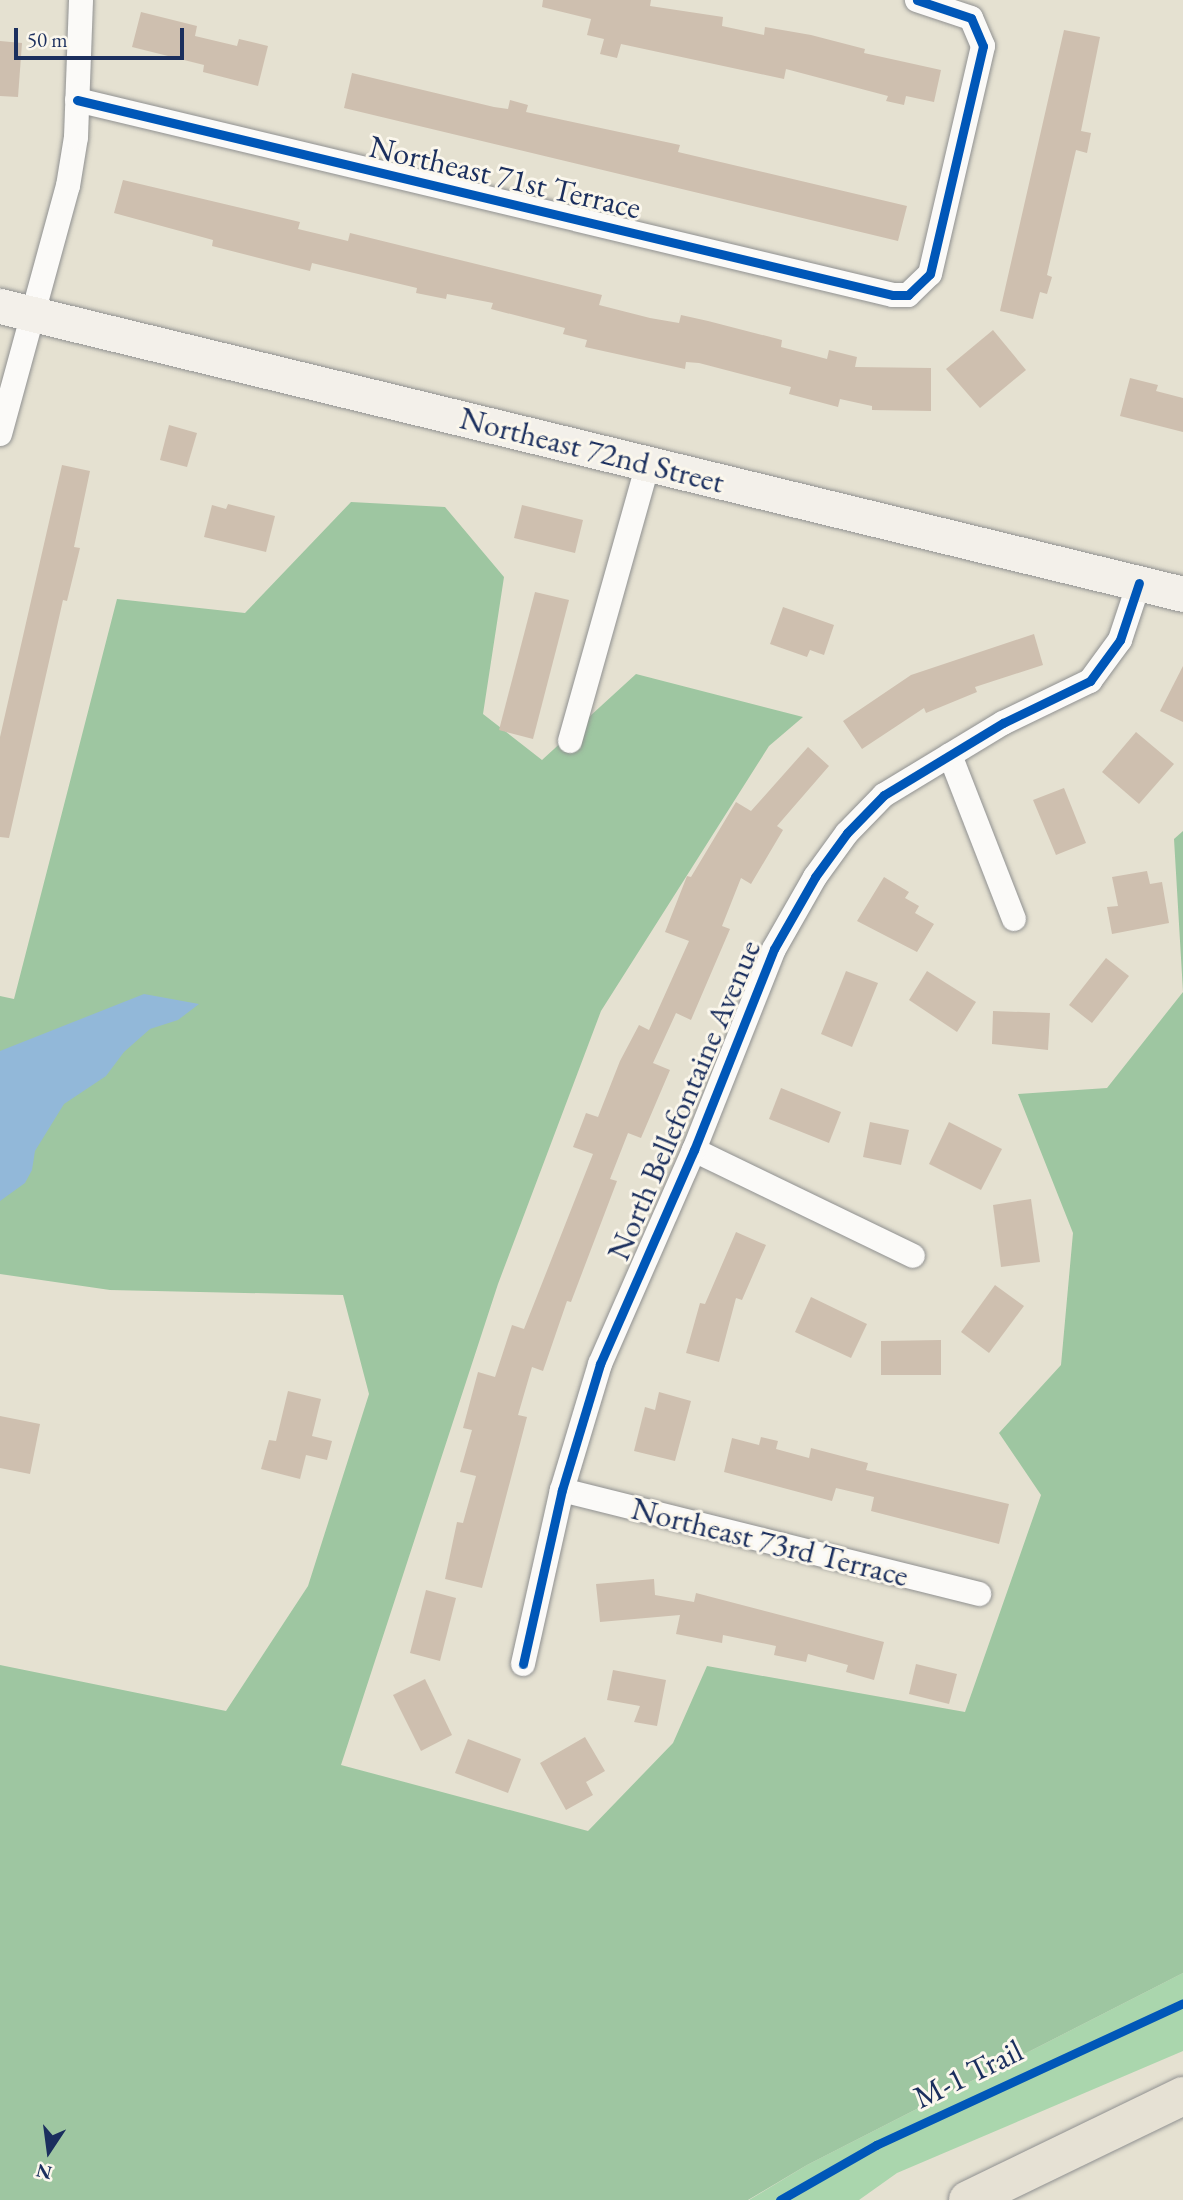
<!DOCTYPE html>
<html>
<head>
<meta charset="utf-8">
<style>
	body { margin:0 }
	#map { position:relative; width:1183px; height:2200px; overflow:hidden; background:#e5e1d1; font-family:"EB Garamond",serif }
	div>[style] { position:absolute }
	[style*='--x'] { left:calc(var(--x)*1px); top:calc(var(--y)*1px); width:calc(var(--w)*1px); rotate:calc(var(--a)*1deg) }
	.green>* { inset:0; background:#aad6ad }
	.forest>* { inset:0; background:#9ec6a1 }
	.water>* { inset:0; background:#92b8d9 }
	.building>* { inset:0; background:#cebfaf }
	.roads { filter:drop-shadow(0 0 2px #909191) drop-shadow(0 0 2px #909191) }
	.street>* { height:24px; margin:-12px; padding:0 12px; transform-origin:12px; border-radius:12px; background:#fbfaf8 }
	.secondary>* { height:35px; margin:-17.5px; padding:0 17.5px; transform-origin:17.5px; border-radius:17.5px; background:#f3f0ea }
	.primary>* { height:38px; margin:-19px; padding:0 19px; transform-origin:19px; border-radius:19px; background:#e6e1d4 }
	.cycleway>* { height:9px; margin:-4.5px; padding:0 4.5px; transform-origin:4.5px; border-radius:4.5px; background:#0057b8 }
	span { translate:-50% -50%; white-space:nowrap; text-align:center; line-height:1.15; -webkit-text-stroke:6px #fbf7ec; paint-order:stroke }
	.street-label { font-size:32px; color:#1b2f5e }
	.north { position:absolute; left:14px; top:2116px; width:70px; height:70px; -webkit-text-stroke:5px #fbf7ec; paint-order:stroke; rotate:193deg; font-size:19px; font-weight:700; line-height:28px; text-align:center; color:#1b2f5e }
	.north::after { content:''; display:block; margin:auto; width:24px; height:32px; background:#1b2f5e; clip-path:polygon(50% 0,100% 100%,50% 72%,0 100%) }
	.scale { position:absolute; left:14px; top:28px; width:170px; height:32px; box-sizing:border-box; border:4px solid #1b2f5e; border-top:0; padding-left:9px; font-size:21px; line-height:24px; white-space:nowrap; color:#1b2f5e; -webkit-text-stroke:5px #fbf7ec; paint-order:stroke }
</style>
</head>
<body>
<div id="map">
	<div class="green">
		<i style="clip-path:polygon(1183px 1973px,1183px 2051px,897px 2173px,859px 2200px,749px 2200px,807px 2165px)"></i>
	</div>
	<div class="forest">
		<i style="clip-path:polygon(351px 502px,445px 507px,504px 577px,483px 714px,542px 760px,636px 674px,803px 717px,769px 746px,601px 1011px,498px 1284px,341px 1765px,588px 1831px,673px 1743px,707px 1666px,965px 1712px,1041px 1495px,999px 1433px,1061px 1365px,1073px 1233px,1018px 1094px,1107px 1088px,1183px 992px,1174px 839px,1183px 831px,1183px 1973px,807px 2165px,748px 2200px,0 2200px,0 1665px,226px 1711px,308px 1586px,369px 1394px,343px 1295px,110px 1290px,0 1274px,0 996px,14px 999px,117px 599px,245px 613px)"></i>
	</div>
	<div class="water">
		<i style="clip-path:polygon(144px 994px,199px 1004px,178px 1020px,150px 1029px,124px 1052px,106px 1076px,64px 1104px,35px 1151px,32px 1170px,25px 1183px,0 1201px,0 1051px)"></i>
	</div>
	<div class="building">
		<i style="clip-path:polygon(543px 0,651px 0,650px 6px,723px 17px,722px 26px,764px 35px,765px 27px,811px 35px,865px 49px,864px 53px,941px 70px,934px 102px,906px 96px,904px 105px,886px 101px,888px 96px,786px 69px,784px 79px,621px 44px,617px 58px,600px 54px,604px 39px,587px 35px,591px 19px,542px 7px)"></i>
		<i style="clip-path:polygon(141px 12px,197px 26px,195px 36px,237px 46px,239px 39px,268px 46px,258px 86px,203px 72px,204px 65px,132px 47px)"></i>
		<i style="clip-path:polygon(1064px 30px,1100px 37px,1081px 131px,1091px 133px,1087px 153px,1076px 150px,1047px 275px,1052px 277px,1047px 294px,1040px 292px,1033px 319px,1000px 311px)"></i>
		<i style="clip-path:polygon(0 41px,22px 43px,18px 97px,0 96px)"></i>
		<i style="clip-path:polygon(352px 73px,494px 107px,508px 109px,510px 100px,528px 105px,526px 112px,680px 145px,678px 152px,907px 206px,898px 241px,344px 108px)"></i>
		<i style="clip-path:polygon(123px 180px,300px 222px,298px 229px,348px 241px,350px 233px,602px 295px,599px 305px,650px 318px,679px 323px,681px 315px,708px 321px,782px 340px,781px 347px,827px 359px,829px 350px,857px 357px,855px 367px,931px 368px,931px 411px,872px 410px,872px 406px,840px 399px,838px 407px,789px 394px,791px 387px,699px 363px,686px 362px,685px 369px,585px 347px,587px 340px,563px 334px,565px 328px,491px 309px,493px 303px,447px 294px,446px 299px,416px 293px,417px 288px,312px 263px,310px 271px,212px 246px,213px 240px,114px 213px)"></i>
		<i style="clip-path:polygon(993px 330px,1026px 370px,980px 408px,946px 369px)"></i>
		<i style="clip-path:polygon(1130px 378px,1158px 385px,1156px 391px,1183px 398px,1183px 432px,1120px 416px)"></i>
		<i style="clip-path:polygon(169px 425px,197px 433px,187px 467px,160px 460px)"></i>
		<i style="clip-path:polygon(62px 465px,90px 471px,74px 547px,80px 548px,67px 601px,63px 600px,9px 838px,0 837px,0 737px)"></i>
		<i style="clip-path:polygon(228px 504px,275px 516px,266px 552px,204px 537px,212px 505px,226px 509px)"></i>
		<i style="clip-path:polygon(522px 505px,583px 520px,575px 553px,514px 538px)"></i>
		<i style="clip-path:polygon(535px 592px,569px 600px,533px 739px,499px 730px)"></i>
		<i style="clip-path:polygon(783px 607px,834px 625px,824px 655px,810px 650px,807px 657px,770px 644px)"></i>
		<i style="clip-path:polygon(1034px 634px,1043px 665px,975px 687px,977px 692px,926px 713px,924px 708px,862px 749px,843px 721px,911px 675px)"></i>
		<i style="clip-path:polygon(1183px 666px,1183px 722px,1160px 711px)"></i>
		<i style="clip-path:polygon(1136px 732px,1174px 764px,1139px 804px,1102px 772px)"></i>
		<i style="clip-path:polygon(808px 747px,829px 766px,777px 826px,783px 830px,751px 884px,741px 878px,722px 926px,730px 929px,691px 1020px,676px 1013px,653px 1063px,670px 1070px,641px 1138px,628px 1133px,610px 1179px,617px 1181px,571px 1302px,567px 1301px,543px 1371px,532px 1367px,518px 1415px,527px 1417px,482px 1588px,445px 1579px,457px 1522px,463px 1523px,476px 1476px,460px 1472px,472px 1430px,463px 1428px,478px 1372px,495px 1377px,512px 1325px,524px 1329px,593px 1154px,573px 1147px,586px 1113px,598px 1117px,620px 1061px,639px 1025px,649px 1030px,689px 941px,665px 932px,687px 876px,691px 877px,736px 802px,751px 811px)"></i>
		<i style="clip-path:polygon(1064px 788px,1086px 843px,1056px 855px,1033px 800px)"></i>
		<i style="clip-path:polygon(1147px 871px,1150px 884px,1162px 882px,1169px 923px,1112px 934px,1107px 907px,1118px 906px,1112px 877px)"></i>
		<i style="clip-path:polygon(884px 877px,909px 892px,905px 898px,919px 906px,915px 913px,934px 924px,917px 952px,857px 921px)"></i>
		<i style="clip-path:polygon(1106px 958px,1129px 976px,1092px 1023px,1069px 1005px)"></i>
		<i style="clip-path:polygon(846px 971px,878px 983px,852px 1047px,821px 1034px)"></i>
		<i style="clip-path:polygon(927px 971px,976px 1002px,957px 1032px,909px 1000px)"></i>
		<i style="clip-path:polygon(993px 1011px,1050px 1013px,1048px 1050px,992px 1044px)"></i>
		<i style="clip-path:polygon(781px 1088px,841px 1112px,829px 1143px,769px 1119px)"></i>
		<i style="clip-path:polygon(870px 1122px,909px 1130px,901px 1165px,863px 1157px)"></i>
		<i style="clip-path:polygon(949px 1122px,1002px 1149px,981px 1190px,929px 1164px)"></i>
		<i style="clip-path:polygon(1031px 1199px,1040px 1262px,1001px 1267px,993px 1205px)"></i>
		<i style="clip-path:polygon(736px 1232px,766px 1245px,742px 1300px,736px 1298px,719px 1362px,686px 1353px,700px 1303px,705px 1304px)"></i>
		<i style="clip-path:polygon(995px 1285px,1024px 1306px,989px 1353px,961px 1332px)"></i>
		<i style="clip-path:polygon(811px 1297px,867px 1324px,851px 1358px,795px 1332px)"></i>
		<i style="clip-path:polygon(941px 1340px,941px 1375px,881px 1375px,881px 1341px)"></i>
		<i style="clip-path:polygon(288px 1391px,321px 1399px,312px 1436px,332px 1441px,327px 1460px,306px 1455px,300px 1479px,261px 1469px,269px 1440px,276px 1441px)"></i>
		<i style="clip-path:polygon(659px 1392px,691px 1401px,675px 1461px,634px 1451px,645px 1407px,655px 1410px)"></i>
		<i style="clip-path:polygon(0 1416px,40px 1424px,30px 1474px,0 1468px)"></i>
		<i style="clip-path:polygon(761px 1437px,778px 1441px,776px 1449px,809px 1458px,811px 1448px,868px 1463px,866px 1470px,1009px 1504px,999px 1544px,871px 1511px,874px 1497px,836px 1488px,832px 1501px,724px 1472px,732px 1438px,759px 1445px)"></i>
		<i style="clip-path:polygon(654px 1579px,655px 1595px,694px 1602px,696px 1593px,884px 1642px,874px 1680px,846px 1672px,848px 1665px,808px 1654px,806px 1662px,774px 1655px,776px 1646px,723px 1635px,722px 1643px,676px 1634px,680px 1615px,600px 1622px,596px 1584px)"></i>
		<i style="clip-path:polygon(426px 1590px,456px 1598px,440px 1661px,410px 1653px)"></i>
		<i style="clip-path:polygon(916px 1664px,957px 1674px,949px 1704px,909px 1694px)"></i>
		<i style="clip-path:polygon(613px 1670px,666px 1680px,657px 1726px,634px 1722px,640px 1706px,607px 1700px)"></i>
		<i style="clip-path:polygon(425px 1679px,452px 1735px,421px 1751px,393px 1695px)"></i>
		<i style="clip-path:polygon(585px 1737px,605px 1771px,586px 1782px,593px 1795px,566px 1810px,540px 1763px)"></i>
		<i style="clip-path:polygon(468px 1739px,521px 1759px,508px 1793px,455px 1773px)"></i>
	</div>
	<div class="roads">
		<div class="street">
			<i style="--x:77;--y:100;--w:839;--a:13.44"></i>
			<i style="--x:893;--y:295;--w:15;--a:0"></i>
			<i style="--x:908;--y:295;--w:30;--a:-44"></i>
			<i style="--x:930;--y:274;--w:234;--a:-76.9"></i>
			<i style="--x:983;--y:46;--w:30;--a:-113"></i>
			<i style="--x:971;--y:18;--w:57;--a:-161.6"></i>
			<i style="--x:0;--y:434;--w:257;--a:-74.7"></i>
			<i style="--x:68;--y:186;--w:50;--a:-80.7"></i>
			<i style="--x:76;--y:137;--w:137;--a:-87.9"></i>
			<i style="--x:570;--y:741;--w:288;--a:-74.3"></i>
			<i style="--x:950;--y:755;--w:176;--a:68.7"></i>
			<i style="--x:694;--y:1150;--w:243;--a:25.8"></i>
			<i style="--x:562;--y:1490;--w:430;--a:14"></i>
			<i style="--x:523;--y:1664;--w:178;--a:-77.4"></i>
			<i style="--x:562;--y:1490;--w:132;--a:-73.2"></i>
			<i style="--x:600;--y:1364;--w:234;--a:-66.3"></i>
			<i style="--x:694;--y:1150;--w:216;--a:-68.3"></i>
			<i style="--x:774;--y:949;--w:83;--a:-60.3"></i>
			<i style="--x:815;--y:877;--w:54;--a:-54"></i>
			<i style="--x:847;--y:833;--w:53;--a:-45.8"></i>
			<i style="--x:884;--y:795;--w:139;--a:-31.2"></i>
			<i style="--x:1003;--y:723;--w:97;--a:-25.8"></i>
			<i style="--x:1090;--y:681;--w:51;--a:-53.8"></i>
			<i style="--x:1120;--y:640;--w:60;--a:-71.6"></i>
		</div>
		<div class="secondary">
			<i style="--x:0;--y:306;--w:1218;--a:13.68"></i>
		</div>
		<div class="primary">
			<i style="--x:968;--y:2200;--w:239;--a:-25.8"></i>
		</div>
	</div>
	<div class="cycleway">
		<i style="--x:77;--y:100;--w:839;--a:13.44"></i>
		<i style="--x:893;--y:295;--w:15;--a:0"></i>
		<i style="--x:908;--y:295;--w:30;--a:-44"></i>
		<i style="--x:930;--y:274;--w:234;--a:-76.9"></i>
		<i style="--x:983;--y:46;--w:30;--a:-113"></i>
		<i style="--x:971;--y:18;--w:57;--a:-161.6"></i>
		<i style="--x:523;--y:1664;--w:178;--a:-77.4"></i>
		<i style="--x:562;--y:1490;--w:132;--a:-73.2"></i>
		<i style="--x:600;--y:1364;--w:234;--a:-66.3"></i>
		<i style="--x:694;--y:1150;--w:216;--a:-68.3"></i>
		<i style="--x:774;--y:949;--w:83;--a:-60.3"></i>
		<i style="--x:815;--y:877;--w:54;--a:-54"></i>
		<i style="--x:847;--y:833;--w:53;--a:-45.8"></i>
		<i style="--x:884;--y:795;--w:139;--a:-31.2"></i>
		<i style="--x:1003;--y:723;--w:97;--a:-25.8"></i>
		<i style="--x:1090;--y:681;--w:51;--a:-53.8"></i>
		<i style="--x:1120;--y:640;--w:60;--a:-71.6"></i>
		<i style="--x:780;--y:2200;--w:111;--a:-29.8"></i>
		<i style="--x:876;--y:2145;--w:338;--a:-24.8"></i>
	</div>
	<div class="street-label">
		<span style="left:505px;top:177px;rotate:13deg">Northeast 71st Terrace</span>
		<span style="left:592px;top:450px;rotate:14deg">Northeast 72nd Street</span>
		<span style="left:684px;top:1100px;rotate:-67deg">North Bellefontaine Avenue</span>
		<span style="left:770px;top:1542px;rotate:14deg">Northeast 73rd Terrace</span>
		<span style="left:968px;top:2074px;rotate:-26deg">M-1 Trail</span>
	</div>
	<div class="north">N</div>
	<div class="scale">50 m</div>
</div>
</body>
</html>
